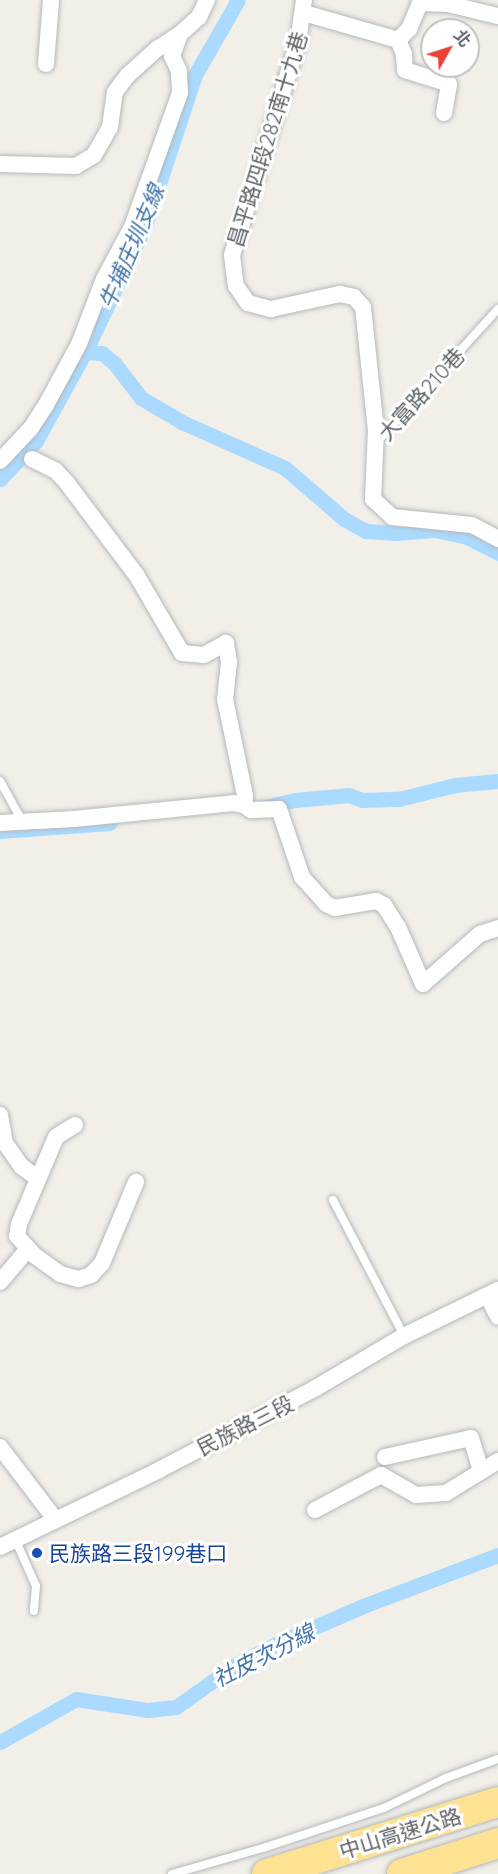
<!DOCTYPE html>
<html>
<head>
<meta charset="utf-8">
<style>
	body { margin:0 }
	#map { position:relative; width:498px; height:1874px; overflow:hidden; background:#f1efe8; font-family:Quicksand,"Noto Sans TC",sans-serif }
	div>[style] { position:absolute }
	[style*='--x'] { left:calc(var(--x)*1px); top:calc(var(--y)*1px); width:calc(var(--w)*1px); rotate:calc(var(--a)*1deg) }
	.canal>* { height:15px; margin:-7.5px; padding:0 7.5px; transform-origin:7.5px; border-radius:7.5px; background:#aadaff }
	.roads { filter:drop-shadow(0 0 2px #b5b8bc) drop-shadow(0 0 2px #b5b8bc) }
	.lane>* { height:8px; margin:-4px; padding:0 4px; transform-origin:4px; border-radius:4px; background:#fff }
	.street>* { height:16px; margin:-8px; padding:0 8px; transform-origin:8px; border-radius:8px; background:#fff }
	.highway>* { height:30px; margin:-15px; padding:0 15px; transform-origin:15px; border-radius:15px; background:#fde293 }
	.dots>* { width:16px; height:16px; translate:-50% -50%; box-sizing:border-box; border:3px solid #fff; border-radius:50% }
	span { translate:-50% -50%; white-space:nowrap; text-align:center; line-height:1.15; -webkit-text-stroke:6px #fff; paint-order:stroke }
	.street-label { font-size:21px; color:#5f6368 }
	.transit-label { font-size:21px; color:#164399 }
	.left { translate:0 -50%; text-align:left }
	.water-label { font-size:22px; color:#4174aa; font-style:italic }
	.north { position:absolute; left:420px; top:18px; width:60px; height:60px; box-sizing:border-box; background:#fff; border:2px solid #bfc1c3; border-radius:50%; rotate:51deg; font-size:16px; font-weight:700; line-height:24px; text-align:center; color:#5f6368 }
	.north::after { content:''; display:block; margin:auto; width:21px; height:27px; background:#ea4335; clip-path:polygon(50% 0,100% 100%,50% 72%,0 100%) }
</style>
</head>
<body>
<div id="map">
	<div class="canal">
		<i style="--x:85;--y:352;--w:17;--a:3"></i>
		<i style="--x:102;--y:353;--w:17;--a:40"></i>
		<i style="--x:115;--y:364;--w:43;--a:52.6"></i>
		<i style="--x:141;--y:398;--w:50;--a:30.2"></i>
		<i style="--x:184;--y:423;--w:111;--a:24"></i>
		<i style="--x:285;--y:468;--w:78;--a:40.8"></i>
		<i style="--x:344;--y:519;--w:25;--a:29"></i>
		<i style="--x:366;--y:531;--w:29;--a:4"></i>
		<i style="--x:395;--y:533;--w:40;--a:-4.3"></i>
		<i style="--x:435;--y:530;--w:33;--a:12"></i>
		<i style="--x:467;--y:537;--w:35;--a:27"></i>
		<i style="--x:0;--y:479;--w:52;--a:-46.5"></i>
		<i style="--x:36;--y:441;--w:102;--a:-61.2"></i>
		<i style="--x:85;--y:352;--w:140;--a:-64.5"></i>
		<i style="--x:145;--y:226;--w:159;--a:-71.7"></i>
		<i style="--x:195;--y:75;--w:86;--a:-60.2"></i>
		<i style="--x:265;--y:807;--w:32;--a:-13"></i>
		<i style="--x:296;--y:800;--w:53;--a:-5.4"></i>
		<i style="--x:349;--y:795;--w:14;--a:21"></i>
		<i style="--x:362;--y:800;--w:37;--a:-2"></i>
		<i style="--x:399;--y:799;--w:58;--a:-14"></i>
		<i style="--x:455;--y:785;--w:43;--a:-5.3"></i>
		<i style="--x:0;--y:831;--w:110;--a:-4.2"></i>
		<i style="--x:0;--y:1742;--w:87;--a:-29.5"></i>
		<i style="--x:76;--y:1699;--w:73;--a:8.7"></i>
		<i style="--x:148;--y:1710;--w:28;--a:-6"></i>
		<i style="--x:176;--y:1707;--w:71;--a:-35.3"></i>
		<i style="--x:234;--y:1666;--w:52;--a:-27.6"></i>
		<i style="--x:280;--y:1642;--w:90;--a:-23.4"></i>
		<i style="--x:363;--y:1606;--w:144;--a:-20.7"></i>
	</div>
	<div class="roads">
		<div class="lane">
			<i style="--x:376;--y:443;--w:181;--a:-47.7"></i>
			<i style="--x:0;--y:781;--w:39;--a:61"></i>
			<i style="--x:19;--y:815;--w:7;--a:82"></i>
			<i style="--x:333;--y:1200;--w:153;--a:62.4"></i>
			<i style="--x:15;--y:1539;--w:51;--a:65.9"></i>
			<i style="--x:36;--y:1586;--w:25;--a:95"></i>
			<i style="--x:172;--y:1874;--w:98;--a:-16"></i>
			<i style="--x:266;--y:1847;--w:124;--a:-18.3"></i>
			<i style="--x:384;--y:1808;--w:69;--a:-25.8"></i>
			<i style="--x:446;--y:1778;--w:55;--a:-20.1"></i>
		</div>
		<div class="street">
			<i style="--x:304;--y:0;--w:42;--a:98.1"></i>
			<i style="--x:298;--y:42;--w:223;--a:107.2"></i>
			<i style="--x:232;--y:255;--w:31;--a:83"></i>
			<i style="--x:236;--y:286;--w:21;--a:55"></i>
			<i style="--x:248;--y:303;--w:24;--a:15"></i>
			<i style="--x:271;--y:309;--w:71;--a:-12.3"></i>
			<i style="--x:340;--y:294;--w:14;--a:12"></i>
			<i style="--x:354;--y:297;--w:13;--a:48"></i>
			<i style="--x:363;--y:307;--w:124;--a:84"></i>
			<i style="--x:376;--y:430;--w:69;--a:92.5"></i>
			<i style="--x:373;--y:499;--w:26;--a:43"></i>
			<i style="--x:392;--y:517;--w:80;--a:5.7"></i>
			<i style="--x:472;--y:525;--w:30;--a:28"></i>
			<i style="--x:304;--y:13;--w:98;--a:16"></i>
			<i style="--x:46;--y:64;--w:64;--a:-85.5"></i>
			<i style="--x:444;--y:113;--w:29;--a:-80"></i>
			<i style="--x:449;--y:84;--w:46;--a:-162.3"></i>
			<i style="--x:405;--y:70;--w:16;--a:-94"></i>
			<i style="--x:404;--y:54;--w:15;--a:-113"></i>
			<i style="--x:398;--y:40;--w:16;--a:-45"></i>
			<i style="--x:409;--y:29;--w:28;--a:-67"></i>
			<i style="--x:420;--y:3;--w:28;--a:2"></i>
			<i style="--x:448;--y:4;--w:51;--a:13.5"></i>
			<i style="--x:0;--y:164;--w:76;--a:1.5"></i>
			<i style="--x:76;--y:166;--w:21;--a:-31"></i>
			<i style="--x:94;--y:155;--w:32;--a:-60"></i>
			<i style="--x:110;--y:127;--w:35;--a:-82"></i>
			<i style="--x:115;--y:92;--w:21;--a:-53"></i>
			<i style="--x:128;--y:75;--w:39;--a:-42"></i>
			<i style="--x:157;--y:49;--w:27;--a:-33"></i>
			<i style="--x:32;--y:459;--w:25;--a:26"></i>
			<i style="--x:55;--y:470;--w:18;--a:47"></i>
			<i style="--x:67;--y:483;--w:116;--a:53"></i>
			<i style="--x:137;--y:576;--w:89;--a:59.7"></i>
			<i style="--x:182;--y:653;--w:22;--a:5"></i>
			<i style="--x:204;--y:655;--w:25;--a:-29"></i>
			<i style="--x:226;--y:643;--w:19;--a:81"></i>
			<i style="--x:229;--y:662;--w:37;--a:96"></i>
			<i style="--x:225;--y:699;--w:99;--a:78.3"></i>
			<i style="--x:245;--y:796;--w:9;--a:96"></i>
			<i style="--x:0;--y:461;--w:45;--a:-46.8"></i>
			<i style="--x:31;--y:428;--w:27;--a:-57"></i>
			<i style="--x:46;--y:405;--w:69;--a:-61.6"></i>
			<i style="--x:79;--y:344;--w:70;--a:-69"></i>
			<i style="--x:104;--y:279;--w:59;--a:-61.7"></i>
			<i style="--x:132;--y:227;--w:142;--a:-70.3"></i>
			<i style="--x:180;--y:93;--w:22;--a:-93"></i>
			<i style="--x:179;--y:71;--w:17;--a:-115"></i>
			<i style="--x:172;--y:56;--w:23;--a:-70"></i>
			<i style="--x:180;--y:34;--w:25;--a:-42"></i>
			<i style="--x:199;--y:17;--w:19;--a:-65"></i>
			<i style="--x:0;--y:823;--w:74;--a:-3.1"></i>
			<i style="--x:74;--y:819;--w:160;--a:-5.7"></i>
			<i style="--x:233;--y:803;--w:11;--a:10"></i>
			<i style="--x:244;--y:805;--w:9;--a:36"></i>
			<i style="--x:251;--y:810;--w:28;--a:-2"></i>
			<i style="--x:279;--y:809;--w:72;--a:71.3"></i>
			<i style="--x:302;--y:877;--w:36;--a:48"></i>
			<i style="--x:326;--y:904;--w:10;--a:24"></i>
			<i style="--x:335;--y:908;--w:42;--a:-9.7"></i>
			<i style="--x:376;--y:901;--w:9;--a:27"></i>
			<i style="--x:384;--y:905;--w:26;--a:58"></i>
			<i style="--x:398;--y:927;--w:62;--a:66.3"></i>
			<i style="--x:423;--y:984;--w:76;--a:-41.3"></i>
			<i style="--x:480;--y:934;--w:19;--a:-18"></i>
			<i style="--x:0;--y:1115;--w:28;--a:80"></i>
			<i style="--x:5;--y:1143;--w:28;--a:55"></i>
			<i style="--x:21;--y:1166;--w:21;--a:37"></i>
			<i style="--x:75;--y:1125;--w:22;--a:148"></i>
			<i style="--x:56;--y:1137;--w:95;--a:113"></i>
			<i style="--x:19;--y:1224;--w:12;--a:99"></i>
			<i style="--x:17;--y:1236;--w:25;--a:48"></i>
			<i style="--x:34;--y:1255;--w:32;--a:36"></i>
			<i style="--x:60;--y:1274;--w:20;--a:15"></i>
			<i style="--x:79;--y:1279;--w:13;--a:-18"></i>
			<i style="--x:91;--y:1275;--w:16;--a:-47"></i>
			<i style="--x:102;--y:1263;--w:88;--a:-67.2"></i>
			<i style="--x:0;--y:1282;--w:43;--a:-49.7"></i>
			<i style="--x:488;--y:1297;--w:22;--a:63"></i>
			<i style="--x:0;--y:1447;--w:91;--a:52.6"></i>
			<i style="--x:385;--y:1457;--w:88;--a:-12.5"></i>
			<i style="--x:471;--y:1438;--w:34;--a:73"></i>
			<i style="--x:315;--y:1510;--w:75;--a:-27.9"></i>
			<i style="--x:381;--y:1475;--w:40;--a:29.7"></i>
			<i style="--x:416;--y:1495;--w:30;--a:-4"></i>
			<i style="--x:446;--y:1493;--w:61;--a:-31.6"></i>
			<i style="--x:0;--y:1547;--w:177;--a:-25.8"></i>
			<i style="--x:159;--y:1470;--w:175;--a:-27.6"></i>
			<i style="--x:314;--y:1389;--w:104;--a:-30.5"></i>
			<i style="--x:404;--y:1336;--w:105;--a:-26.1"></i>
		</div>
		<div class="highway">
			<i style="--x:267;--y:1874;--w:242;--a:-17.3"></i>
			<i style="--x:402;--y:1874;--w:101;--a:-17.9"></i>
		</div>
	</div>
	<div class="dots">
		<i style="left:37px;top:1553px;background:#1a4fb4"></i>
	</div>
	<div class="street-label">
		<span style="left:267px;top:139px;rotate:-73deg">昌平路四段282南十九巷</span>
		<span style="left:421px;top:394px;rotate:-48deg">大富路210巷</span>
		<span style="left:245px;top:1425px;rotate:-27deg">民族路三段</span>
		<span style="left:400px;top:1833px;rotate:-17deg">中山高速公路</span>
	</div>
	<div class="transit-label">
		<span class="left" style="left:49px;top:1553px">民族路三段199巷口</span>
	</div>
	<div class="water-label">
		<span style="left:132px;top:247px;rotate:-67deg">牛埔庄圳支線</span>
		<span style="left:264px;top:1656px;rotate:-27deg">社皮次分線</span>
	</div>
	<div class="north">北</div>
</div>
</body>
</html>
